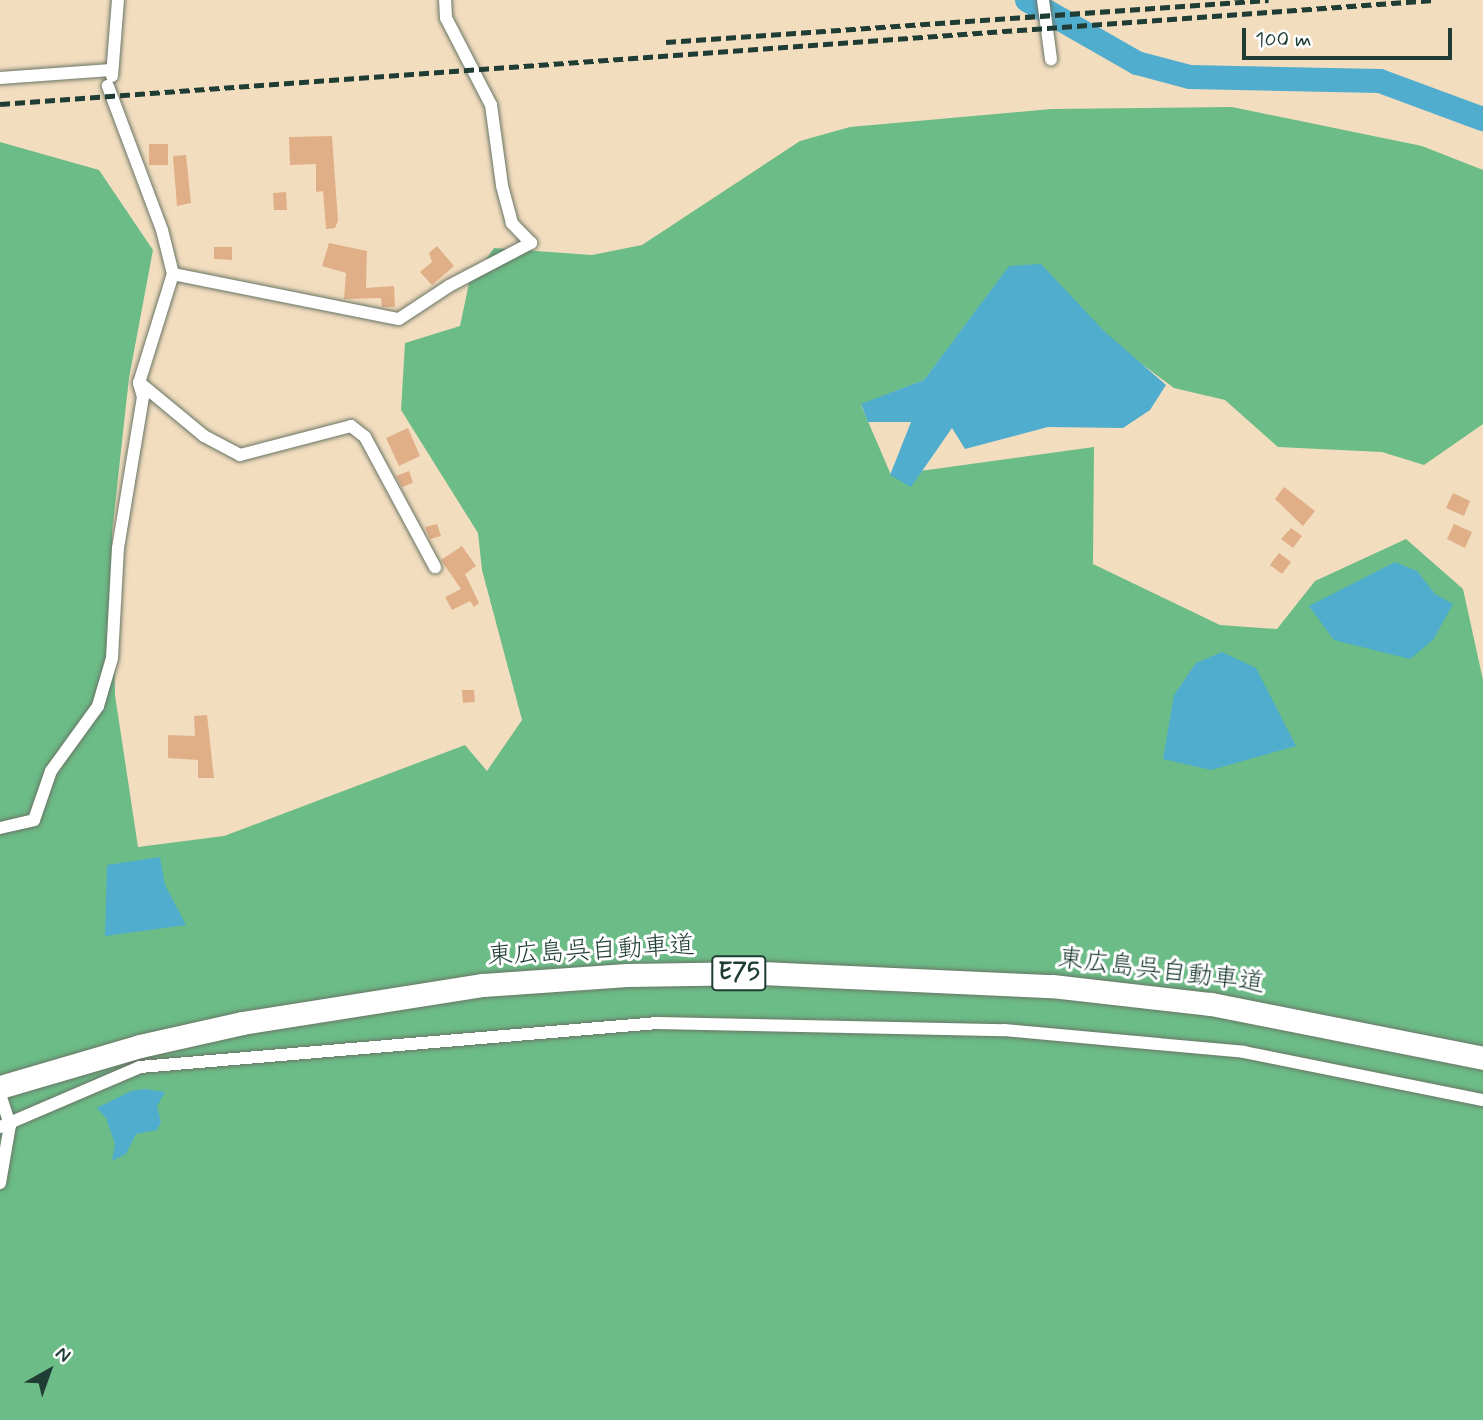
<!DOCTYPE html>
<html>
<head>
<meta charset="utf-8">
<style>
	body { margin:0 }
	#map { position:relative; width:1483px; height:1420px; overflow:hidden; background:#f3ddbf; font-family:Mynerve,"Klee One",sans-serif }
	div>[style] { position:absolute }
	[style*='--x'] { left:calc(var(--x)*1px); top:calc(var(--y)*1px); width:calc(var(--w)*1px); rotate:calc(var(--a)*1deg) }
	.forest>* { inset:0; background:#6cbc87 }
	.water>* { inset:0; background:#50adce }
	.river>* { height:24px; margin:-12px; padding:0 12px; transform-origin:12px; border-radius:12px; background:#50adce }
	.building>* { inset:0; background:#e0af88 }
	.roads { filter:drop-shadow(0 0 2px #697565) drop-shadow(0 0 2px #697565) }
	.minor>* { height:12px; margin:-6px; padding:0 6px; transform-origin:6px; border-radius:6px; background:#fff }
	.motorway>* { height:23px; margin:-11.5px; padding:0 11.5px; transform-origin:11.5px; border-radius:11.5px; background:#fff }
	.rail>* { height:4.5px; margin-top:-2.25px; transform-origin:0; background:repeating-linear-gradient(90deg,#1f3d34 0 10px,transparent 0 15px) }
	span { translate:-50% -50%; white-space:nowrap; text-align:center; line-height:1.15; -webkit-text-stroke:6px #fff; paint-order:stroke }
	.shield-label span { padding:2px 5px; background:#fff; border:2px solid; border-radius:5px; -webkit-text-stroke-width:0 }
	.shield-label { font-size:24px; color:#1f3d34; font-weight:700 }
	.street-label { font-size:26px; color:#1f3d34 }
	.north { position:absolute; left:14px; top:1336px; width:70px; height:70px; -webkit-text-stroke:5px #fff; paint-order:stroke; rotate:40deg; font-size:19px; font-weight:700; line-height:28px; text-align:center; color:#1f3d34 }
	.north::after { content:''; display:block; margin:auto; width:24px; height:32px; background:#1f3d34; clip-path:polygon(50% 0,100% 100%,50% 72%,0 100%) }
	.scale { position:absolute; left:1242px; top:28px; width:210px; height:32px; box-sizing:border-box; border:4px solid #1f3d34; border-top:0; padding-left:9px; font-size:21px; line-height:24px; white-space:nowrap; color:#1f3d34; -webkit-text-stroke:5px #fff; paint-order:stroke }
</style>
</head>
<body>
<div id="map">
	<div class="forest">
		<i style="clip-path:polygon(1232px 107px,1422px 146px,1483px 170px,1483px 424px,1424px 465px,1382px 452px,1278px 447px,1225px 400px,1174px 388px,1010px 266px,924px 380px,861px 405px,891px 475px,1094px 447px,1093px 564px,1220px 625px,1277px 629px,1315px 581px,1406px 539px,1463px 589px,1483px 680px,1483px 1420px,0 1420px,0 142px,99px 170px,153px 250px,129px 378px,112px 533px,115px 695px,138px 847px,224px 836px,465px 745px,487px 771px,522px 720px,482px 570px,478px 533px,401px 410px,405px 343px,460px 326px,469px 283px,494px 248px,592px 255px,642px 245px,800px 141px,850px 127px,1051px 109px)"></i>
	</div>
	<div class="water">
		<i style="clip-path:polygon(1041px 264px,1104px 331px,1166px 385px,1150px 410px,1123px 428px,1048px 427px,965px 449px,952px 428px,911px 487px,890px 475px,911px 422px,868px 422px,861px 404px,924px 380px,1009px 266px)"></i>
		<i style="clip-path:polygon(1395px 562px,1417px 571px,1435px 594px,1453px 604px,1433px 640px,1410px 659px,1334px 640px,1309px 606px)"></i>
		<i style="clip-path:polygon(1222px 652px,1256px 668px,1296px 746px,1211px 770px,1163px 759px,1174px 695px,1196px 663px)"></i>
		<i style="clip-path:polygon(160px 857px,165px 885px,186px 925px,105px 936px,107px 865px)"></i>
		<i style="clip-path:polygon(145px 1089px,165px 1092px,157px 1106px,161px 1122px,157px 1130px,136px 1134px,126px 1154px,112px 1161px,115px 1144px,106px 1118px,97px 1108px,131px 1091px)"></i>
	</div>
	<div class="river">
		<i style="--x:1027;--y:0;--w:127;--a:29.8"></i>
		<i style="--x:1137;--y:63;--w:55;--a:14.8"></i>
		<i style="--x:1190;--y:77;--w:190;--a:1.2"></i>
		<i style="--x:1380;--y:81;--w:110;--a:20.3"></i>
	</div>
	<div class="building">
		<i style="clip-path:polygon(332px 136px,338px 221px,335px 228px,326px 229px,323px 191px,316px 192px,316px 164px,290px 165px,289px 137px)"></i>
		<i style="clip-path:polygon(149px 144px,168px 144px,168px 165px,149px 165px)"></i>
		<i style="clip-path:polygon(186px 155px,191px 203px,177px 206px,173px 156px)"></i>
		<i style="clip-path:polygon(286px 192px,287px 210px,274px 210px,273px 193px)"></i>
		<i style="clip-path:polygon(329px 243px,367px 251px,366px 288px,394px 286px,395px 307px,382px 307px,381px 298px,344px 299px,346px 273px,322px 266px)"></i>
		<i style="clip-path:polygon(437px 246px,454px 266px,432px 285px,420px 272px,432px 262px,429px 253px)"></i>
		<i style="clip-path:polygon(214px 247px,232px 247px,232px 260px,214px 259px)"></i>
		<i style="clip-path:polygon(408px 428px,420px 456px,399px 466px,386px 438px)"></i>
		<i style="clip-path:polygon(409px 471px,413px 483px,402px 487px,396px 476px)"></i>
		<i style="clip-path:polygon(1284px 487px,1315px 511px,1303px 526px,1275px 499px)"></i>
		<i style="clip-path:polygon(1453px 493px,1470px 501px,1464px 516px,1446px 508px)"></i>
		<i style="clip-path:polygon(437px 524px,441px 536px,430px 539px,425px 527px)"></i>
		<i style="clip-path:polygon(1454px 524px,1472px 532px,1465px 548px,1447px 539px)"></i>
		<i style="clip-path:polygon(1291px 528px,1302px 536px,1293px 548px,1281px 539px)"></i>
		<i style="clip-path:polygon(462px 546px,476px 566px,465px 574px,479px 603px,474px 607px,470px 601px,452px 610px,445px 597px,461px 589px,441px 560px)"></i>
		<i style="clip-path:polygon(1279px 553px,1291px 562px,1282px 574px,1270px 565px)"></i>
		<i style="clip-path:polygon(462px 690px,474px 690px,475px 702px,463px 703px)"></i>
		<i style="clip-path:polygon(207px 715px,214px 778px,198px 778px,198px 760px,168px 758px,168px 735px,195px 736px,194px 716px)"></i>
	</div>
	<div class="roads">
		<div class="minor">
			<i style="--x:1043;--y:0;--w:60;--a:82.3"></i>
			<i style="--x:112;--y:76;--w:76;--a:-85.5"></i>
			<i style="--x:0;--y:78;--w:111;--a:-4.1"></i>
			<i style="--x:173;--y:274;--w:230;--a:11.3"></i>
			<i style="--x:399;--y:319;--w:60;--a:-33.4"></i>
			<i style="--x:449;--y:286;--w:93;--a:-27.7"></i>
			<i style="--x:531;--y:243;--w:28;--a:-134"></i>
			<i style="--x:512;--y:223;--w:39;--a:-105"></i>
			<i style="--x:502;--y:185;--w:81;--a:-97.8"></i>
			<i style="--x:491;--y:105;--w:98;--a:-117.3"></i>
			<i style="--x:446;--y:18;--w:18;--a:-93"></i>
			<i style="--x:140;--y:383;--w:83;--a:39.6"></i>
			<i style="--x:204;--y:436;--w:41;--a:27.8"></i>
			<i style="--x:240;--y:455;--w:115;--a:-14.6"></i>
			<i style="--x:351;--y:426;--w:18;--a:38"></i>
			<i style="--x:365;--y:437;--w:148;--a:61.7"></i>
			<i style="--x:0;--y:828;--w:35;--a:-13"></i>
			<i style="--x:34;--y:820;--w:52;--a:-70.9"></i>
			<i style="--x:51;--y:771;--w:80;--a:-54.1"></i>
			<i style="--x:98;--y:706;--w:50;--a:-73.7"></i>
			<i style="--x:112;--y:658;--w:110;--a:-86.9"></i>
			<i style="--x:118;--y:548;--w:153;--a:-80.6"></i>
			<i style="--x:143;--y:397;--w:15;--a:-106"></i>
			<i style="--x:139;--y:383;--w:114;--a:-72.7"></i>
			<i style="--x:173;--y:274;--w:45;--a:-104"></i>
			<i style="--x:162;--y:230;--w:154;--a:-110.6"></i>
			<i style="--x:0;--y:1094;--w:33;--a:72"></i>
			<i style="--x:10;--y:1125;--w:59;--a:99.8"></i>
			<i style="--x:0;--y:1127;--w:152;--a:-23.2"></i>
			<i style="--x:140;--y:1067;--w:519;--a:-4.86"></i>
			<i style="--x:657;--y:1023;--w:347;--a:1.2"></i>
			<i style="--x:1004;--y:1030;--w:241;--a:5.2"></i>
			<i style="--x:1244;--y:1052;--w:244;--a:11.4"></i>
		</div>
		<div class="motorway">
			<i style="--x:0;--y:1087;--w:146;--a:-16.3"></i>
			<i style="--x:140;--y:1046;--w:105;--a:-12.7"></i>
			<i style="--x:242;--y:1023;--w:244;--a:-9"></i>
			<i style="--x:483;--y:985;--w:144;--a:-4"></i>
			<i style="--x:627;--y:975;--w:134;--a:-0.9"></i>
			<i style="--x:761;--y:973;--w:291;--a:2.6"></i>
			<i style="--x:1052;--y:986;--w:160;--a:6.5"></i>
			<i style="--x:1211;--y:1004;--w:277;--a:11.2"></i>
		</div>
	</div>
	<div class="rail">
		<i style="--x:666;--y:42;--w:604;--a:-3.98"></i>
		<i style="--x:0;--y:104;--w:1438;--a:-4.15"></i>
	</div>
	<div class="shield-label">
		<span style="left:739px;top:973px">E75</span>
	</div>
	<div class="street-label">
		<span style="left:591px;top:952px;rotate:-3deg">東広島呉自動車道</span>
		<span style="left:1161px;top:972px;rotate:7deg">東広島呉自動車道</span>
	</div>
	<div class="north">N</div>
	<div class="scale">100 m</div>
</div>
</body>
</html>
